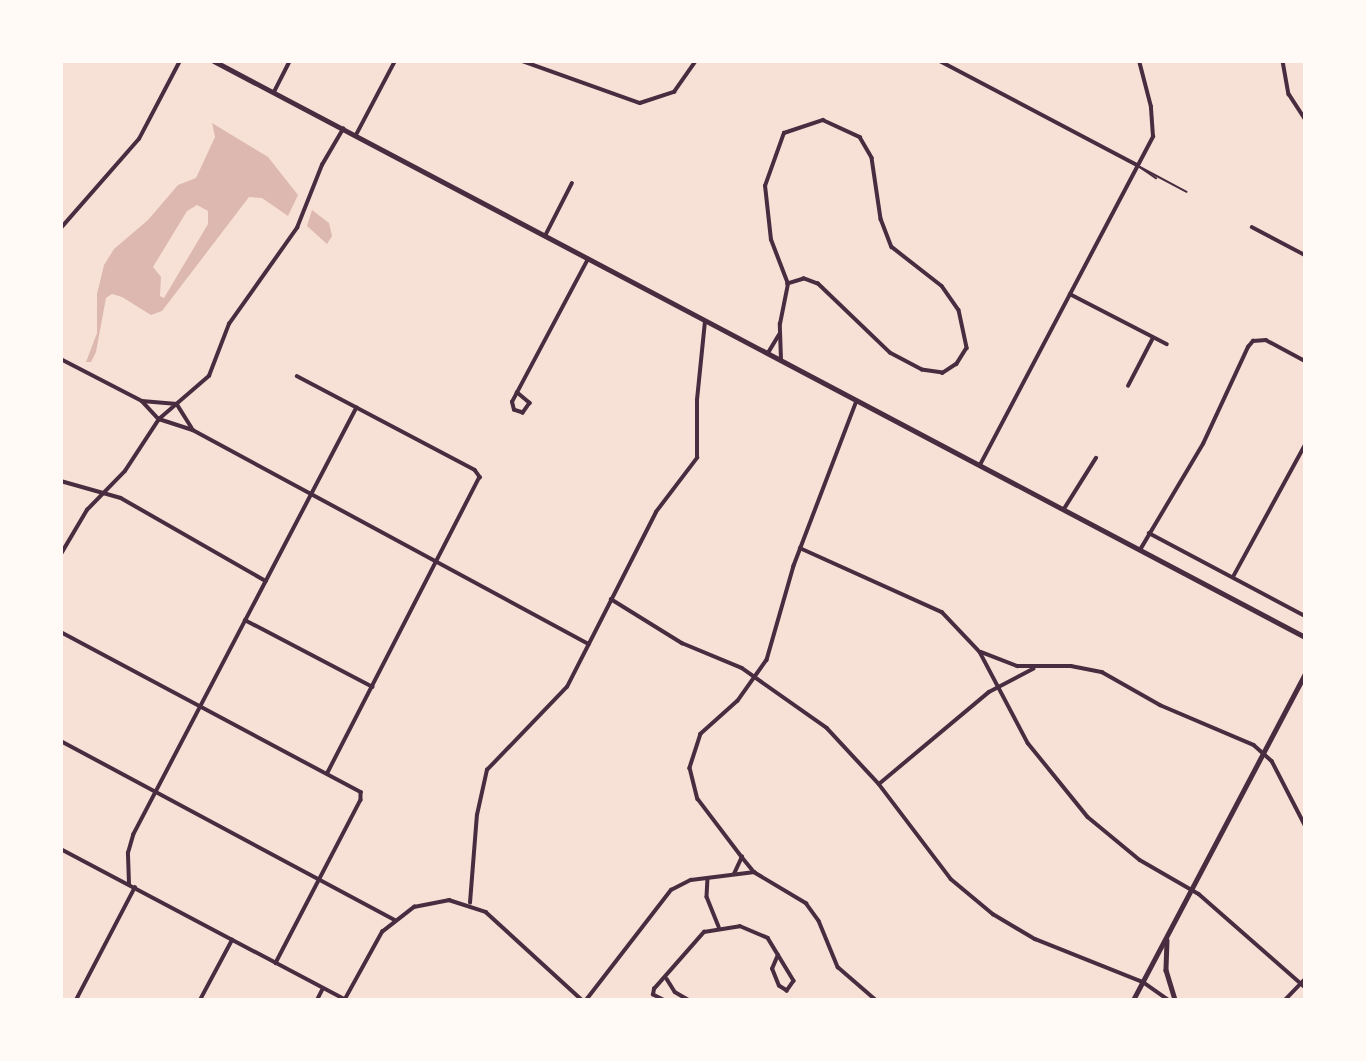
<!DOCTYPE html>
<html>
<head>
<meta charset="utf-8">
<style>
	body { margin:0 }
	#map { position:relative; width:1366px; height:1061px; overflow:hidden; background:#f7e1d7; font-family:"Public Sans",sans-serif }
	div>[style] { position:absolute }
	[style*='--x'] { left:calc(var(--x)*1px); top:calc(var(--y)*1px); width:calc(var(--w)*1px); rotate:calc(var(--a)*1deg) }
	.water>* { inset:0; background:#dcb8b0 }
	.service>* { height:2px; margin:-1px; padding:0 1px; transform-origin:1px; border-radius:1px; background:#4a2c40 }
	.minor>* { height:3.5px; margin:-1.75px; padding:0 1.75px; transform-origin:1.75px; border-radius:1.75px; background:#4a2c40 }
	.tertiary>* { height:3.5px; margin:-1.75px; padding:0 1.75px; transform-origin:1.75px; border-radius:1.75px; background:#4a2c40 }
	.secondary>* { height:4.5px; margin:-2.25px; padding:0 2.25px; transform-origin:2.25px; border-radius:2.25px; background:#4a2c40 }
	span { translate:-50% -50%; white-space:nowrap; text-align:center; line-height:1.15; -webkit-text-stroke:5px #fffaf5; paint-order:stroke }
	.frame { position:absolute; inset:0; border:63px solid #fffaf5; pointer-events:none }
</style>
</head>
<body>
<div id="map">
	<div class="water">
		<i style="clip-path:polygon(evenodd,212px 123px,268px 157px,298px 195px,288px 216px,262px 198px,249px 197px,162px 311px,151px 315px,122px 297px,112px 294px,106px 298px,96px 352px,91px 362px,86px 362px,97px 333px,97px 294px,104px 265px,114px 249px,148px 220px,178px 185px,196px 178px,215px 137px,212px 123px,197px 205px,208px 211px,208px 224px,164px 298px,160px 296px,161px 277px,153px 267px,187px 211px,197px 205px)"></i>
		<i style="clip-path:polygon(312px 210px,329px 223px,332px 236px,327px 244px,307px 226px)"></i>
	</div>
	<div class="service">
		<i style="--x:1138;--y:166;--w:55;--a:28"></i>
		<i style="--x:1138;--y:166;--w:22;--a:34"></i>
	</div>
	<div class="minor">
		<i style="--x:522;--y:61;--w:125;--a:19.6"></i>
		<i style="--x:640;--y:103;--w:36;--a:-18"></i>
		<i style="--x:674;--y:92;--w:38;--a:-55"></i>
		<i style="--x:940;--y:61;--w:223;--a:27.8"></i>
		<i style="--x:1283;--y:61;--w:34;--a:80"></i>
		<i style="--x:1289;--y:94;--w:30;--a:57"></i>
		<i style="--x:274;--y:92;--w:35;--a:-63"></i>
		<i style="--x:823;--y:120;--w:41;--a:24.7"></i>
		<i style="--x:860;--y:137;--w:24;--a:60"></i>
		<i style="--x:872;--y:158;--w:62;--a:81.6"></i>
		<i style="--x:881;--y:219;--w:30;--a:69"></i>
		<i style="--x:892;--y:247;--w:63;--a:38"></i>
		<i style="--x:942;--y:286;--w:29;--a:55"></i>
		<i style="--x:959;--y:310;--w:39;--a:78"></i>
		<i style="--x:967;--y:348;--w:19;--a:122"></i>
		<i style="--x:957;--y:364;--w:17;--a:147"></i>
		<i style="--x:943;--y:373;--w:21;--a:-172"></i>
		<i style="--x:922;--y:370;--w:36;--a:-152"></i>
		<i style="--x:890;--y:353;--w:100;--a:-136.2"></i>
		<i style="--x:818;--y:284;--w:15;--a:-160"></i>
		<i style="--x:804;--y:279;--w:17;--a:163"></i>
		<i style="--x:788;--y:284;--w:47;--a:-111.1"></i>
		<i style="--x:771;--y:240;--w:54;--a:-96.3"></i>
		<i style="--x:765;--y:186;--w:56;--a:-70.3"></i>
		<i style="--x:784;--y:133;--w:41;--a:-18.4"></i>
		<i style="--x:356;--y:135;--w:84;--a:-62.2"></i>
		<i style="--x:1252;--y:227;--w:60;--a:27.8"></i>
		<i style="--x:61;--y:228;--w:118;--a:-48.8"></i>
		<i style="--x:139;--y:139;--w:88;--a:-62.3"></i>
		<i style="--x:545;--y:236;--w:59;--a:-63"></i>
		<i style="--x:1070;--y:294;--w:109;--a:27.3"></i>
		<i style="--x:768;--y:353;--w:21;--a:-59"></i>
		<i style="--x:61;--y:359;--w:91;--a:27.4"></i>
		<i style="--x:142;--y:401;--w:35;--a:5"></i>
		<i style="--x:177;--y:404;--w:28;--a:58"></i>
		<i style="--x:781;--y:360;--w:36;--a:-92"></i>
		<i style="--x:780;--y:324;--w:41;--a:-78.7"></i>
		<i style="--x:297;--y:376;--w:201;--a:27.8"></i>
		<i style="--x:475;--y:470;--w:9;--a:54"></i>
		<i style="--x:480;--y:477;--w:333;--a:117.2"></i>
		<i style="--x:1128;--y:386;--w:54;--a:-62.5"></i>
		<i style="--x:517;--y:392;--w:17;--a:40"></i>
		<i style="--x:530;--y:403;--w:12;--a:125"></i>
		<i style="--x:523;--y:413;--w:9;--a:-162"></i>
		<i style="--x:514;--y:410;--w:8;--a:-104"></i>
		<i style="--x:512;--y:402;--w:162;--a:-62"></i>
		<i style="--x:142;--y:401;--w:25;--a:47"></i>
		<i style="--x:159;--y:419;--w:36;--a:18"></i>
		<i style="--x:193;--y:430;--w:450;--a:28.4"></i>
		<i style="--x:857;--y:401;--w:177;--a:110.9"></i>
		<i style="--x:794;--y:566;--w:98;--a:106"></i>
		<i style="--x:767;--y:660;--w:50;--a:125.3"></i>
		<i style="--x:738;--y:701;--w:50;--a:138.3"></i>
		<i style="--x:701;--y:734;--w:36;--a:108"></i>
		<i style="--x:690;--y:768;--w:32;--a:76"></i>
		<i style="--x:698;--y:799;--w:73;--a:52.8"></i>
		<i style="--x:742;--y:857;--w:19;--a:51"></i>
		<i style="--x:754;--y:872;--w:61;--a:30.8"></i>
		<i style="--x:806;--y:903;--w:22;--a:54"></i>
		<i style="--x:819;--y:921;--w:50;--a:67.6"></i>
		<i style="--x:838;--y:967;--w:50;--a:41"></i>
		<i style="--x:980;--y:465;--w:371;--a:-62.2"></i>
		<i style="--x:1153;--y:137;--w:30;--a:-94"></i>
		<i style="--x:1151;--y:107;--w:48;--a:-104.6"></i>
		<i style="--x:61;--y:481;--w:62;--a:15.8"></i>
		<i style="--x:121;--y:498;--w:167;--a:29.8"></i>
		<i style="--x:1064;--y:509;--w:60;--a:-57.9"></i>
		<i style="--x:1149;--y:533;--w:177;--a:28"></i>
		<i style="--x:800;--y:548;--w:156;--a:24.3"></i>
		<i style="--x:942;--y:612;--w:55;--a:46.5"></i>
		<i style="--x:980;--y:652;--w:103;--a:62.2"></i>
		<i style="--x:1028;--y:743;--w:95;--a:51"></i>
		<i style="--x:1088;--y:817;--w:67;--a:39.6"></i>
		<i style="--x:1140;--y:860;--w:68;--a:30"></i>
		<i style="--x:1199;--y:894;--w:141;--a:41.3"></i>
		<i style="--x:1140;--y:550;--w:123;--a:-59.3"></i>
		<i style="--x:1203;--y:444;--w:107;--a:-65.1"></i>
		<i style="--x:1248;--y:347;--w:8;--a:-50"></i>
		<i style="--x:1253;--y:341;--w:13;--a:-4"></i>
		<i style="--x:1266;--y:340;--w:44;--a:28.3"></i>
		<i style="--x:61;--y:554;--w:51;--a:-59.4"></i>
		<i style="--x:87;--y:510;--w:54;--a:-45.7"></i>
		<i style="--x:125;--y:471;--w:62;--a:-56.8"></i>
		<i style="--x:159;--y:419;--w:66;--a:-40.7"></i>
		<i style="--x:209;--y:376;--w:56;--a:-69"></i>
		<i style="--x:229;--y:324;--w:118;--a:-54.7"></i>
		<i style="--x:297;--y:228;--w:68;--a:-68.4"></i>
		<i style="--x:322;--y:165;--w:42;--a:-59.7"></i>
		<i style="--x:1233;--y:577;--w:150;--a:-61.4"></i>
		<i style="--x:611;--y:599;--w:84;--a:31.8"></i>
		<i style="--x:682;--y:643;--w:65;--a:22.6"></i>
		<i style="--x:742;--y:668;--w:104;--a:35.2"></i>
		<i style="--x:827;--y:728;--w:76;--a:47.1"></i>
		<i style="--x:879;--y:784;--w:119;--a:52.8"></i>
		<i style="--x:951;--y:879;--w:55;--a:39.8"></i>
		<i style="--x:993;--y:914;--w:49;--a:30.8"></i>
		<i style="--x:1035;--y:939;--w:116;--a:21.7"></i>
		<i style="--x:245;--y:620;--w:144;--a:27.6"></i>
		<i style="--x:61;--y:632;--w:340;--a:28.1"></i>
		<i style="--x:361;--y:792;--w:8;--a:90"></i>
		<i style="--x:361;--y:800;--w:184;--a:117.5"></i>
		<i style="--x:981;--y:652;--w:39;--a:21"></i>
		<i style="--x:1017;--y:666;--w:54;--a:0"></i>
		<i style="--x:1071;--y:666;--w:32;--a:11"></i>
		<i style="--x:1102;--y:672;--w:67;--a:29.6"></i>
		<i style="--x:1160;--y:705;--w:102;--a:23.1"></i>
		<i style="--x:1254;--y:745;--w:24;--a:42"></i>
		<i style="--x:1272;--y:761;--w:72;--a:62.7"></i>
		<i style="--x:61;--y:741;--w:379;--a:28.2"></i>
		<i style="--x:879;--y:784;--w:143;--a:-39.9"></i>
		<i style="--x:989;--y:692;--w:50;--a:-27.6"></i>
		<i style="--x:61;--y:849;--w:323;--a:27.9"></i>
		<i style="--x:734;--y:874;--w:19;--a:-65"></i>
		<i style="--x:708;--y:878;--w:19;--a:93"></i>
		<i style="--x:707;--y:897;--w:32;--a:68"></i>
		<i style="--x:129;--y:884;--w:31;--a:-92"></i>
		<i style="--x:128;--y:853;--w:19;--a:-74"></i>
		<i style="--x:133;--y:835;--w:482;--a:-62.4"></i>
		<i style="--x:470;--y:903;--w:88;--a:-85.5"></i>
		<i style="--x:477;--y:815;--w:46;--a:-77.5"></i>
		<i style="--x:487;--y:770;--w:115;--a:-46.1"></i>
		<i style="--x:567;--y:687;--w:196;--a:-63"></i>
		<i style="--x:656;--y:512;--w:68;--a:-52.8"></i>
		<i style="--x:697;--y:458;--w:58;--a:-90"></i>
		<i style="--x:697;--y:400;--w:79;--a:-84.2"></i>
		<i style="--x:667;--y:979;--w:15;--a:58"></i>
		<i style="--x:675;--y:992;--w:16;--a:30"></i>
		<i style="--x:345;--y:999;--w:77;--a:-61.1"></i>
		<i style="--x:382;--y:932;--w:41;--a:-38"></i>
		<i style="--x:414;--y:907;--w:36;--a:-11"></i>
		<i style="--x:449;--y:900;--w:39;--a:18"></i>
		<i style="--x:486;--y:912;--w:130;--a:42.5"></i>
		<i style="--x:76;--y:1000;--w:127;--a:-62.4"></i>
		<i style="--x:200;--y:1000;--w:68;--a:-61.9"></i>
		<i style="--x:317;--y:1000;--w:13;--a:-63"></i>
		<i style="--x:586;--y:1000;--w:139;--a:-52.3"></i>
		<i style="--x:671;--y:890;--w:22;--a:-27"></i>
		<i style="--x:691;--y:880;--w:64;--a:-7.2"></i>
		<i style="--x:663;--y:1000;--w:11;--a:-153"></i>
		<i style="--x:653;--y:995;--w:6;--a:-81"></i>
		<i style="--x:654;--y:989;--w:76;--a:-48.7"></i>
		<i style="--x:704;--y:932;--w:36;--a:-9"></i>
		<i style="--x:740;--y:926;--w:30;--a:23"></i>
		<i style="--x:768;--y:938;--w:50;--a:58.8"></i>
		<i style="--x:794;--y:981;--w:12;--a:125"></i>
		<i style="--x:787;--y:991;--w:9;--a:-148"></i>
		<i style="--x:779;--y:986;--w:18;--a:-112"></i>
		<i style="--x:772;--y:969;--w:15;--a:-67"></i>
		<i style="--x:1285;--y:1000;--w:29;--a:-46"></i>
	</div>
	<div class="tertiary">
		<i style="--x:1143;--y:982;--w:32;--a:35"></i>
	</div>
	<div class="secondary">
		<i style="--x:214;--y:61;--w:1234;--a:27.83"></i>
		<i style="--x:1167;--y:940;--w:30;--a:92"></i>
		<i style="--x:1166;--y:970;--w:31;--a:73"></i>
		<i style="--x:1133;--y:1000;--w:369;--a:-62.2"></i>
	</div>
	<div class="frame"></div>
</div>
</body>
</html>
